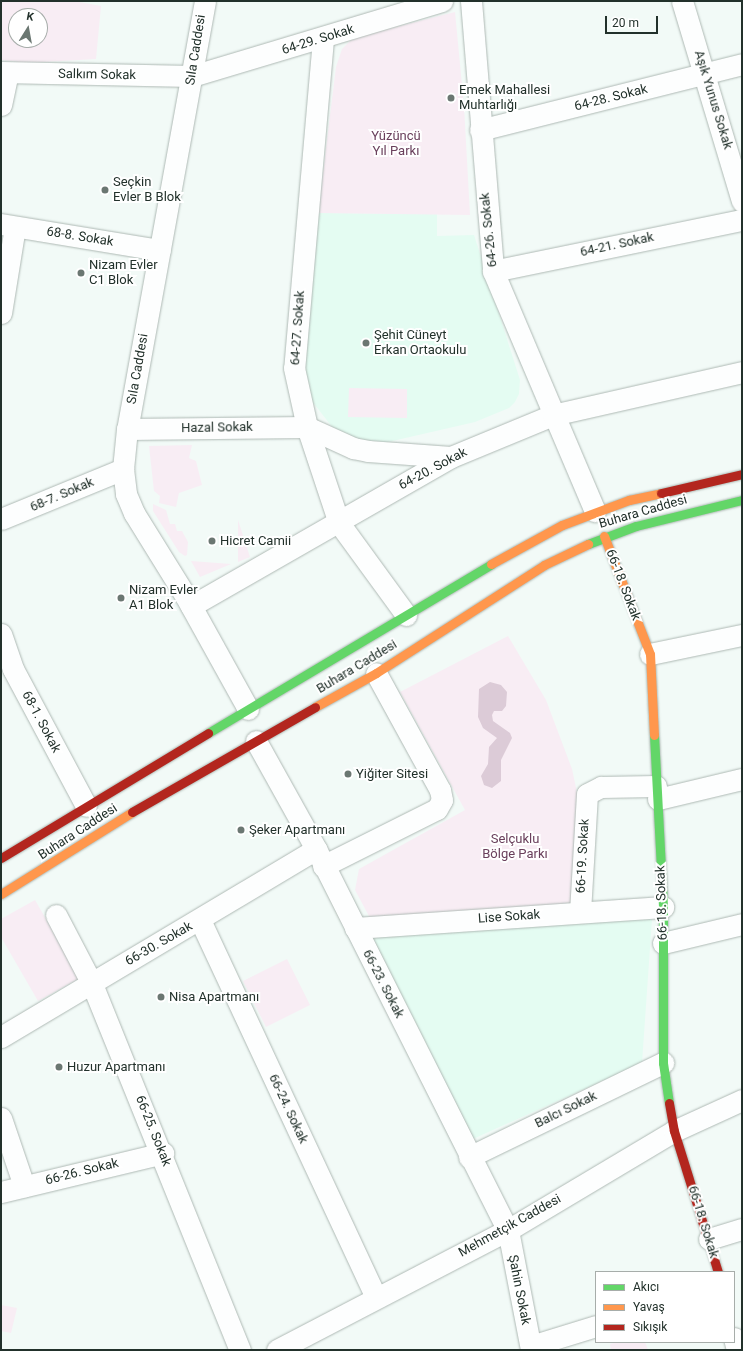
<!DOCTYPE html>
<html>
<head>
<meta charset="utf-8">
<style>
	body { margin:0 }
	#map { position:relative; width:743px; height:1351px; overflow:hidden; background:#f2faf7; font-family:Roboto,sans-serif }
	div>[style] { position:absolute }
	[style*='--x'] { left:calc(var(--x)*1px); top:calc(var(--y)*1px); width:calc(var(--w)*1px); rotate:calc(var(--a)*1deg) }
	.built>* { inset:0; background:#e4fcf2 }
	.green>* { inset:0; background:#f8edf4 }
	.water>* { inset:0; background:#dccbd7 }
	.roads { filter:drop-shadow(0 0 1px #aeb9b4) drop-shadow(0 0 1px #aeb9b4) }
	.street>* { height:21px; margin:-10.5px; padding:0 10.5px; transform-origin:10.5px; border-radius:10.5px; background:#fdfefe }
	.fast>* { height:9px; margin:-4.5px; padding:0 4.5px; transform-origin:4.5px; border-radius:4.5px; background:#63d668 }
	.slow>* { height:9px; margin:-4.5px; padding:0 4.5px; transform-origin:4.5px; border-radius:4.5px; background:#ff974d }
	.jam>* { height:9px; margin:-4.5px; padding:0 4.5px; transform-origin:4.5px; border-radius:4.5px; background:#b3261e }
	.dots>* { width:11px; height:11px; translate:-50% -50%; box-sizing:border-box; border:2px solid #fff; border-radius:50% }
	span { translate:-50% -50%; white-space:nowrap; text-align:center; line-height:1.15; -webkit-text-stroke:4px #fff; paint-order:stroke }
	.street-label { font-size:13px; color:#22312b }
	.poi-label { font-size:13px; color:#22312b }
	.left { translate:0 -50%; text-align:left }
	.park-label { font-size:13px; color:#6a405c }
	.frame { position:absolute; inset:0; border:2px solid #22312b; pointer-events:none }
	.legend { position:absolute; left:595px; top:1271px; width:140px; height:72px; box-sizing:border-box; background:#fff; border:1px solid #a7adaa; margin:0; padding:5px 7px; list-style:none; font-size:12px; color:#22312b }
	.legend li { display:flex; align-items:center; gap:8px; height:20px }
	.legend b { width:20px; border:1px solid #a7adaa }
	.north { position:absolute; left:8px; top:8px; width:40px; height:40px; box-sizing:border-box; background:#fff; border:1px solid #a7adaa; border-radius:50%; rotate:11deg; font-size:11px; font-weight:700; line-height:16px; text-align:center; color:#22312b }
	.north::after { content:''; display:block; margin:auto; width:14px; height:18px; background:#6b7772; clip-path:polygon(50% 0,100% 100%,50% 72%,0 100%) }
	.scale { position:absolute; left:605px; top:16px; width:53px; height:18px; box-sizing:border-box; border:2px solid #22312b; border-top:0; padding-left:5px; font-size:12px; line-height:14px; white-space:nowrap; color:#22312b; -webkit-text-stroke:3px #fff; paint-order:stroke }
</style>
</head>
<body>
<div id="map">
	<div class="built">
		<i style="clip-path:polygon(318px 213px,437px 214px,437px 236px,474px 235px,520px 380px,519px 394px,515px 402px,509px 408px,475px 422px,388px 442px,367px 443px,333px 428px,308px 396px,304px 375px)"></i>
		<i style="clip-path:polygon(652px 919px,642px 1063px,473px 1139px,370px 935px)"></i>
	</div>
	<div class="green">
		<i style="clip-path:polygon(evenodd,1px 1px,74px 1px,101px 6px,96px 59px,27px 63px,1px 60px,1px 1px,16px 16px,40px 16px,40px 40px,16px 40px,16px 16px)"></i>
		<i style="clip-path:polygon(455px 12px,464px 106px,470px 215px,318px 213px,336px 67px,342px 49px,352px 39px,364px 35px)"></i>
		<i style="clip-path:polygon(349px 388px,407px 389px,407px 418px,348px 417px)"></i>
		<i style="clip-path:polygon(192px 445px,189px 458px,196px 461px,202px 485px,179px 493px,176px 507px,159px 503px,160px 496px,154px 491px,149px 446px)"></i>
		<i style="clip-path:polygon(153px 504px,166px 510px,170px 524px,175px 524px,177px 531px,182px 531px,188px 542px,187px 555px,185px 556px,179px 552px,153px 511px)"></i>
		<i style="clip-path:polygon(238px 520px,250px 557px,238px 562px)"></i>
		<i style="clip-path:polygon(191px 561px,231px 564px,200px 577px)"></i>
		<i style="clip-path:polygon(508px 636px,546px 700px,572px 769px,579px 802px,577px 907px,370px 918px,355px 890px,359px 869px,465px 810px,400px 692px)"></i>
		<i style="clip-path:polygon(35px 900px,80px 978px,38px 1001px,1px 937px,1px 919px)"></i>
		<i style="clip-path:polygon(287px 959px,310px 1005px,266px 1027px,243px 981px)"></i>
		<i style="clip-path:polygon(1px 1305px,17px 1308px,11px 1333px,1px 1331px)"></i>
		<i style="clip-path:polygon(617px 1342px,645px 1342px,648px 1350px,611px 1350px,610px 1344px)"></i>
	</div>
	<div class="water">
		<i style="clip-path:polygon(490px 682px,501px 685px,507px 692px,506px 706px,502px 711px,494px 711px,492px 715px,493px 721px,510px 733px,512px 738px,501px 760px,501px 781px,492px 788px,484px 785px,481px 776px,488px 764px,489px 747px,497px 738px,483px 728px,478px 717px,479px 689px)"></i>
	</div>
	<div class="roads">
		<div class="street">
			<i style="--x:205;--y:1;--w:435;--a:100.3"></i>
			<i style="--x:127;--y:429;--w:40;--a:95.7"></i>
			<i style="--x:123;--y:469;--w:25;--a:83"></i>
			<i style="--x:126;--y:494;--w:21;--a:67"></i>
			<i style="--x:134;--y:513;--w:99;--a:58.2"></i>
			<i style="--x:186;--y:597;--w:128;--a:61"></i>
			<i style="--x:471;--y:1;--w:271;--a:85.3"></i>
			<i style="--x:493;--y:271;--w:261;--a:67"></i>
			<i style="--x:682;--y:1;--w:209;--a:73.3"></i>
			<i style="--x:323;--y:39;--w:330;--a:95"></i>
			<i style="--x:294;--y:368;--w:60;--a:77.6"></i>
			<i style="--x:307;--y:427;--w:101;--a:71.6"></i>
			<i style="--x:339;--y:523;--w:114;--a:53.9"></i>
			<i style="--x:1;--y:72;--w:191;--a:1.2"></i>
			<i style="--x:192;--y:76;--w:261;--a:-16.7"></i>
			<i style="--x:1;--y:105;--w:33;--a:-78"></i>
			<i style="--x:480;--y:130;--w:270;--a:-14.1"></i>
			<i style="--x:1;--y:224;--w:161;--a:9.3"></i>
			<i style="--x:493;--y:271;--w:254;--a:-11.6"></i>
			<i style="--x:1;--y:313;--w:87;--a:-80.8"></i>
			<i style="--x:127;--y:429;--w:180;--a:-0.6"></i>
			<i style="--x:307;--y:427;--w:51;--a:24.5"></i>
			<i style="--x:353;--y:448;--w:15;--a:11"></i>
			<i style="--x:368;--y:451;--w:83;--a:4.1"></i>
			<i style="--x:1;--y:519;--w:132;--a:-22.3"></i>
			<i style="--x:191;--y:606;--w:300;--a:-29.8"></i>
			<i style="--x:451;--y:457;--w:110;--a:-22.4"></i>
			<i style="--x:553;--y:415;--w:194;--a:-12.8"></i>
			<i style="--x:1;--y:634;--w:37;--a:71"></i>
			<i style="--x:13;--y:669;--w:155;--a:61.9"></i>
			<i style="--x:650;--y:654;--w:94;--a:-11.7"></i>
			<i style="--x:256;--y:741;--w:124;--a:60.9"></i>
			<i style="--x:316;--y:849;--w:427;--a:63.3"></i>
			<i style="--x:508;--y:1230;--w:122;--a:79.1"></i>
			<i style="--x:658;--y:799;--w:86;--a:-13.4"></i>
			<i style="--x:323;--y:866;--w:127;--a:-26.6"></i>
			<i style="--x:437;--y:809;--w:10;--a:-61"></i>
			<i style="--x:442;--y:800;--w:10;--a:-101"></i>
			<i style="--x:440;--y:790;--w:133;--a:-118.7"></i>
			<i style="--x:580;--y:912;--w:118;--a:-86.6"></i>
			<i style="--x:587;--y:794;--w:16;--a:-27"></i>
			<i style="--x:601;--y:787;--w:55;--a:-1"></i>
			<i style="--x:56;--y:915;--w:78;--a:62.4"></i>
			<i style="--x:92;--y:984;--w:395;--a:68"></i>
			<i style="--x:200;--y:920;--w:416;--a:65"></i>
			<i style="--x:355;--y:928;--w:309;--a:-3.9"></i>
			<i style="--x:663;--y:943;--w:81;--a:-13.5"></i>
			<i style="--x:1;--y:1037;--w:367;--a:-30.8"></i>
			<i style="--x:1;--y:1118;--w:72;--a:71.3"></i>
			<i style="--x:469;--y:1157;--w:216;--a:-25.9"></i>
			<i style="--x:1;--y:1192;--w:167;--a:-13.5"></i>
			<i style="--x:709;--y:1239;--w:34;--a:-17"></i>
			<i style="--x:734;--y:1338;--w:12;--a:76"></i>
			<i style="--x:531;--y:1346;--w:68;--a:-17.1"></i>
			<i style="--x:277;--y:1350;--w:260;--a:-27.5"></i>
			<i style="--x:508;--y:1230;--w:193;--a:-30.8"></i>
			<i style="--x:674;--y:1131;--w:75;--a:-24.5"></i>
		</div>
		<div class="fast">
			<i style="--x:588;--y:544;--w:51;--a:-20.6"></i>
			<i style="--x:636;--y:526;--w:109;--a:-13.8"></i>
			<i style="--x:208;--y:733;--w:330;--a:-30.8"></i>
			<i style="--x:654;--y:735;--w:172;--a:87"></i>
			<i style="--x:663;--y:907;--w:156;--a:90"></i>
			<i style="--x:663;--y:1063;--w:40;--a:81.5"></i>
		</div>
		<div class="slow">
			<i style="--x:604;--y:536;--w:127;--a:68.7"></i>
			<i style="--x:650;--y:654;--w:81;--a:87.2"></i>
			<i style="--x:491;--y:564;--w:81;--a:-28.8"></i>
			<i style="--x:562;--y:525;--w:72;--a:-20.5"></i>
			<i style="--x:629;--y:500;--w:33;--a:-12"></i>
			<i style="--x:315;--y:707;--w:70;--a:-29.1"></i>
			<i style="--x:376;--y:673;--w:200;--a:-32.7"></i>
			<i style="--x:544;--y:565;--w:49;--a:-25.5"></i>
			<i style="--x:1;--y:894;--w:155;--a:-32"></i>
		</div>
		<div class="jam">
			<i style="--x:661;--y:493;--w:83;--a:-13.2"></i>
			<i style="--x:132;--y:812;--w:211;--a:-29.8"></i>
			<i style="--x:1;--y:858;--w:242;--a:-31.1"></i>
			<i style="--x:669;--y:1103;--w:28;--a:80"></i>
			<i style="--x:674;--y:1131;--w:148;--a:72.7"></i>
		</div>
	</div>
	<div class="dots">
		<i style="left:451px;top:98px;background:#6b7772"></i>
		<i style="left:105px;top:190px;background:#6b7772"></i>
		<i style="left:81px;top:273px;background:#6b7772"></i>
		<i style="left:366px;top:343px;background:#6b7772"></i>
		<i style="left:212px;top:541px;background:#6b7772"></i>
		<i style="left:121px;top:598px;background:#6b7772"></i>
		<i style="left:348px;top:774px;background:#6b7772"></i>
		<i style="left:241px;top:830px;background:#6b7772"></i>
		<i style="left:161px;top:997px;background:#6b7772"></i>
		<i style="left:59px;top:1067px;background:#6b7772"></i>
	</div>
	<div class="street-label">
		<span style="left:318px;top:40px;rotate:-17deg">64-29. Sokak</span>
		<span style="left:196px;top:50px;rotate:-81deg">Sıla Caddesi</span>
		<span style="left:97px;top:75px;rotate:1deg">Salkım Sokak</span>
		<span style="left:611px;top:98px;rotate:-14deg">64-28. Sokak</span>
		<span style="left:713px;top:100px;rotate:73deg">Aşık Yunus Sokak</span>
		<span style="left:489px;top:230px;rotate:-96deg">64-26. Sokak</span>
		<span style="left:80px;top:237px;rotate:9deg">68-8. Sokak</span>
		<span style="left:617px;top:245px;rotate:-12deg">64-21. Sokak</span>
		<span style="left:298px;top:328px;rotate:-86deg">64-27. Sokak</span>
		<span style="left:138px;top:369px;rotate:-80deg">Sıla Caddesi</span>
		<span style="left:217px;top:428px;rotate:-1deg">Hazal Sokak</span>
		<span style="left:433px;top:469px;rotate:-28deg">64-20. Sokak</span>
		<span style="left:62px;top:495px;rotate:-23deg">68-7. Sokak</span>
		<span style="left:643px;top:512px;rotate:-16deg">Buhara Caddesi</span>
		<span style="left:623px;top:585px;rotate:69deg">66-18. Sokak</span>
		<span style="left:357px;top:667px;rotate:-31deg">Buhara Caddesi</span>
		<span style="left:41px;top:722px;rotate:62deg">68-1. Sokak</span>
		<span style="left:78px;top:832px;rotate:-33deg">Buhara Caddesi</span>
		<span style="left:583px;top:856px;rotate:-87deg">66-19. Sokak</span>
		<span style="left:662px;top:903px;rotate:-92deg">66-18. Sokak</span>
		<span style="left:509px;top:917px;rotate:-4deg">Lise Sokak</span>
		<span style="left:159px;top:944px;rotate:-30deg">66-30. Sokak</span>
		<span style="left:383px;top:984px;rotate:63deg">66-23. Sokak</span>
		<span style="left:288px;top:1109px;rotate:65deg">66-24. Sokak</span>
		<span style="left:566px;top:1110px;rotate:-26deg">Balcı Sokak</span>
		<span style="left:153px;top:1131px;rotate:68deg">66-25. Sokak</span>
		<span style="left:82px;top:1172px;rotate:-14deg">66-26. Sokak</span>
		<span style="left:703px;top:1222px;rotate:73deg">66-18. Sokak</span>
		<span style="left:510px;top:1226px;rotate:-29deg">Mehmetçik Caddesi</span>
		<span style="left:519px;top:1290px;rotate:79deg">Şahin Sokak</span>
	</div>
	<div class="poi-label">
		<span class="left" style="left:459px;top:98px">Emek Mahallesi<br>Muhtarlığı</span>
		<span class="left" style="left:113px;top:190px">Seçkin<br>Evler B Blok</span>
		<span class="left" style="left:89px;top:273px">Nizam Evler<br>C1 Blok</span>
		<span class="left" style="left:374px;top:343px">Şehit Cüneyt<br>Erkan Ortaokulu</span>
		<span class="left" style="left:220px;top:541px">Hicret Camii</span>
		<span class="left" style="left:129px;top:598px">Nizam Evler<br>A1 Blok</span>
		<span class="left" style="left:356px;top:774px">Yiğiter Sitesi</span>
		<span class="left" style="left:249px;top:830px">Şeker Apartmanı</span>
		<span class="left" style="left:169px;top:997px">Nisa Apartmanı</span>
		<span class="left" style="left:67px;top:1067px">Huzur Apartmanı</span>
	</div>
	<div class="park-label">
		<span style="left:396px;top:144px">Yüzüncü<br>Yıl Parkı</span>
		<span style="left:515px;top:847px">Selçuklu<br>Bölge Parkı</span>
	</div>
	<div class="frame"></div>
	<ul class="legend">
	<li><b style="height:5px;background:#63d668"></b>Akıcı</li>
	<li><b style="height:5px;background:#ff974d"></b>Yavaş</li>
	<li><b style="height:5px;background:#b3261e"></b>Sıkışık</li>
	</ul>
	<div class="north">K</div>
	<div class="scale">20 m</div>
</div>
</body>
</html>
